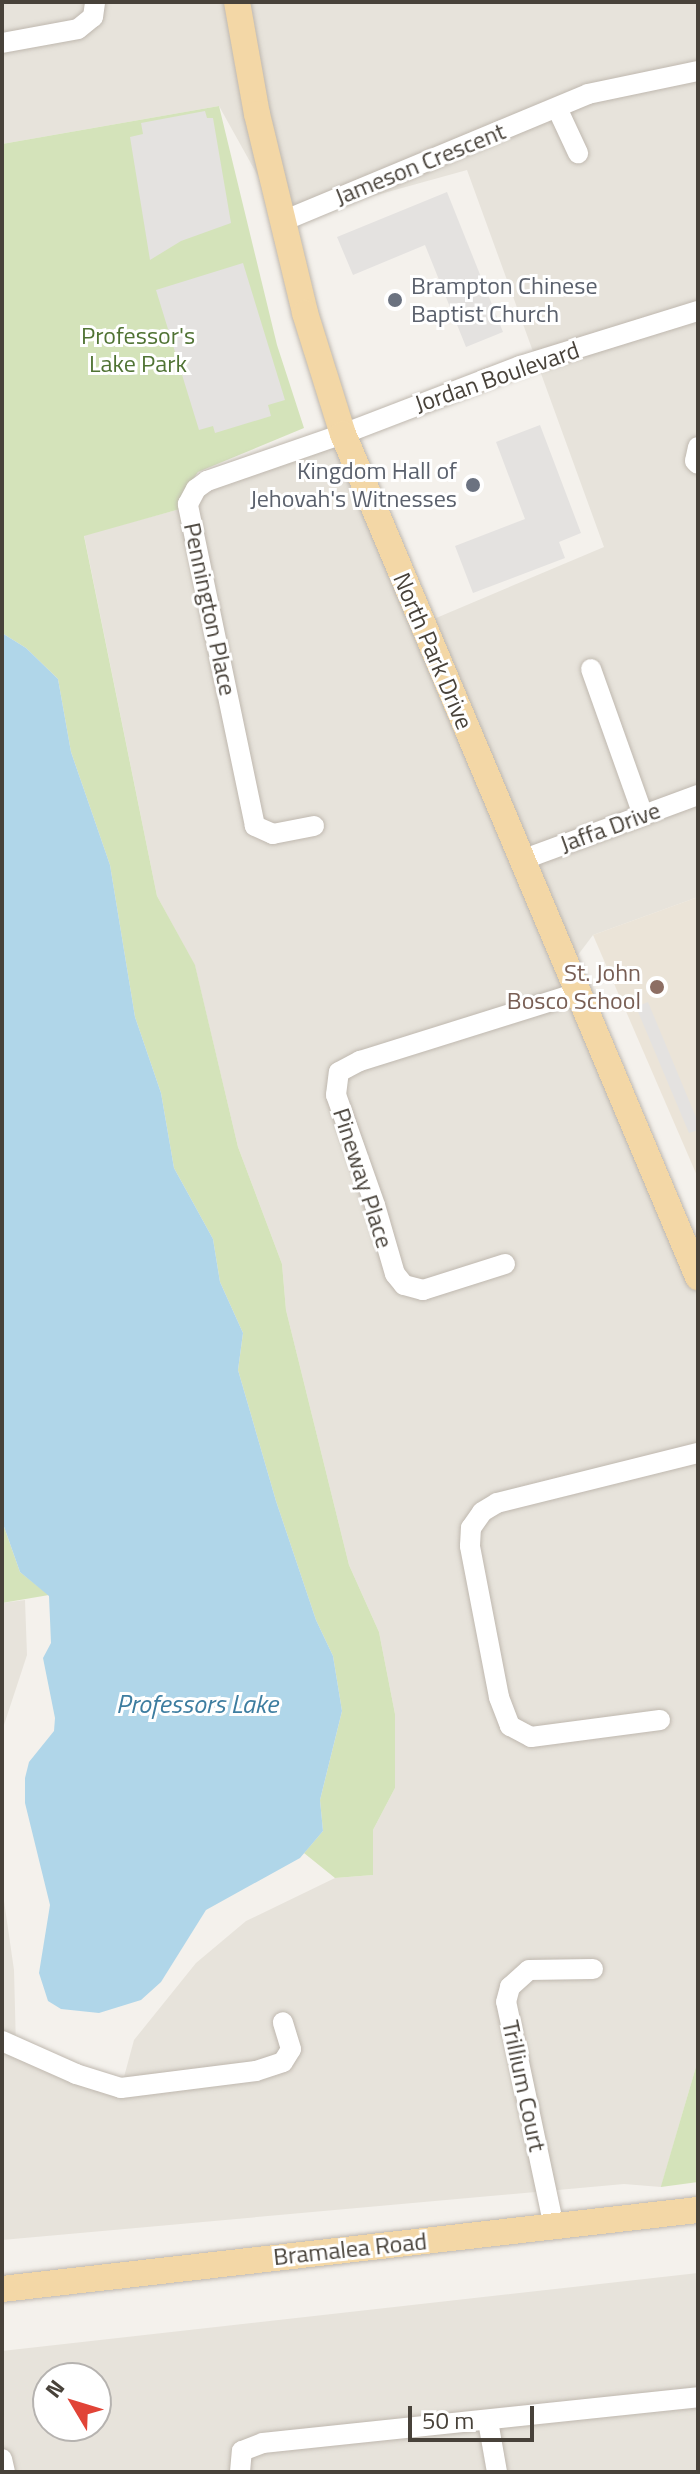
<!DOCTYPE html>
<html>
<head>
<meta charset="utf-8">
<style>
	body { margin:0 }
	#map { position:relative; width:700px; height:2474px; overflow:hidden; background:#f4f1ec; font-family:"Titillium Web",sans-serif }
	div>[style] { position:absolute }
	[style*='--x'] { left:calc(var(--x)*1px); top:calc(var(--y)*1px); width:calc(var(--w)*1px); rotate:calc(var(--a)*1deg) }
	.residential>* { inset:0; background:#e7e3db }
	.education>* { inset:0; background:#ebe4d8 }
	.green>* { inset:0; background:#d4e3ba }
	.parking>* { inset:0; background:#e4e2e0 }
	.water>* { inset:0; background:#b0d6e9 }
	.roads { filter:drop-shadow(0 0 2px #bfb8af) drop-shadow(0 0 2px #bfb8af) }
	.minor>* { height:20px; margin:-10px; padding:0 10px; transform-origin:10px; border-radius:10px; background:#fff }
	.major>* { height:26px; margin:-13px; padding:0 13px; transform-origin:13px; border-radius:13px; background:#f3d7a6 }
	.dots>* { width:22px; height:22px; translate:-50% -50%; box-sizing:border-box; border:4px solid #fff; border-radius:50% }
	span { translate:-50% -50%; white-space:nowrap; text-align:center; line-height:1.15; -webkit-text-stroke:6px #fff; paint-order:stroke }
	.street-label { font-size:24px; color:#48423a }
	.worship-label { font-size:24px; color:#5b616d }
	.left { translate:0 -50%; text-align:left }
	.right { translate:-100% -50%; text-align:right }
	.park-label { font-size:24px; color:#507334 }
	.education-label { font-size:24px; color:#785e54 }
	.water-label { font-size:26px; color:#3d7da0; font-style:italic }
	.frame { position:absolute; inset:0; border:4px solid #48423a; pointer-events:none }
	.north { position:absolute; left:32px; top:2362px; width:80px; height:80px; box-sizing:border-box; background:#fff; border:2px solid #b6b3b0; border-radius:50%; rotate:308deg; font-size:22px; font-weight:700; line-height:32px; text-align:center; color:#48423a }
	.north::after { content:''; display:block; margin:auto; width:28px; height:36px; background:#e14437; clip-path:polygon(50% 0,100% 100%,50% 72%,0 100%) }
	.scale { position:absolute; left:408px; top:2406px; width:126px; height:36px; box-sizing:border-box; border:4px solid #48423a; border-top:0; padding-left:10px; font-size:24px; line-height:28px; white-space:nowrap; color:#48423a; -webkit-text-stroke:6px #fff; paint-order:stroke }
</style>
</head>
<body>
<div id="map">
	<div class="residential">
		<i style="clip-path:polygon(2px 2px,698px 2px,698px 897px,593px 935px,569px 967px,698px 1277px,698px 2060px,661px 2187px,624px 2184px,2px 2240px,2px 1887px,14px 1970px,16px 2047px,121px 2088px,134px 2040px,196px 1963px,246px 1921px,335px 1878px,373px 1875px,373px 1830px,395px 1788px,395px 1714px,379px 1632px,349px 1565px,286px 1310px,282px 1264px,238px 1147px,195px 966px,157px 896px,84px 535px,180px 509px,196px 489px,343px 434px,422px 624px,604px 547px,467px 170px,283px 221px,219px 106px,2px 144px)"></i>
		<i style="clip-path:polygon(25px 1600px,27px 1655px,2px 1731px,2px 1603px)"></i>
		<i style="clip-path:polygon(evenodd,698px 2273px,698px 2472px,2px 2472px,2px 2351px,698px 2273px,48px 2378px,96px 2378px,96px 2426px,48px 2426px,48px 2378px)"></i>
	</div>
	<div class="education">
		<i style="clip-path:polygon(698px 897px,698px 1178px,593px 935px)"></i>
	</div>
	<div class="green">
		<i style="clip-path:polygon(219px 106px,277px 345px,304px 428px,198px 472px,182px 495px,180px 509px,84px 536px,157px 896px,195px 965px,238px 1147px,282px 1264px,286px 1310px,349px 1565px,379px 1632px,395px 1714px,395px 1788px,373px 1830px,373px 1875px,335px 1878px,304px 1853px,323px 1831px,320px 1800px,342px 1711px,333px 1656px,316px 1620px,276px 1501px,238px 1370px,243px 1333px,220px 1282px,213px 1239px,174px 1168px,161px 1093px,135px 1017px,110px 865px,71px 752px,58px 679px,26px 648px,2px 633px,2px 144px)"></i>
		<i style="clip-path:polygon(2px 1521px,20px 1572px,49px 1595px,2px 1603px)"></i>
		<i style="clip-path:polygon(698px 2060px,698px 2182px,661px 2187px,661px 2186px)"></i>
	</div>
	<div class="parking">
		<i style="clip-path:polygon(205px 111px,207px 118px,213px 118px,231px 223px,181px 241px,150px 260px,130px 137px,143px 134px,141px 123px)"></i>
		<i style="clip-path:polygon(447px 192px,503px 332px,466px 347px,425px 245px,353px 275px,337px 237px)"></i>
		<i style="clip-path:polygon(243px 263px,285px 400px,268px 405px,271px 416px,215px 433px,213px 426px,199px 430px,156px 290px)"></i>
		<i style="clip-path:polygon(540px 425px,581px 533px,559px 542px,565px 558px,473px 593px,455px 546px,525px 519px,496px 442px)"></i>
		<i style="clip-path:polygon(648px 1002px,698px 1122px,698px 1130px,689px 1133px,636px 1007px)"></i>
	</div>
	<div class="water">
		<i style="clip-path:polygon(2px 633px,26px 648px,58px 679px,71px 752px,110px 865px,135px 1017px,161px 1093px,174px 1168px,213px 1239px,220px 1282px,243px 1333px,238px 1370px,276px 1501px,316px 1620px,333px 1656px,342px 1711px,320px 1800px,323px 1831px,300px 1858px,206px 1910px,161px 1982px,141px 2000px,99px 2013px,61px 2009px,48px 2001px,39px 1973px,50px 1905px,25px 1803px,25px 1778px,29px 1762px,54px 1731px,55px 1718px,43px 1658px,51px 1643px,49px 1596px,20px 1572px,2px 1521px)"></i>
	</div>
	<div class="roads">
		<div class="minor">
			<i style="--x:2;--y:43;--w:77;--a:-10.4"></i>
			<i style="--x:78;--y:29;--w:19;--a:-39"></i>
			<i style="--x:93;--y:17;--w:15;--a:-82"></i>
			<i style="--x:557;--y:108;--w:50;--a:65"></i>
			<i style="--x:283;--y:221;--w:330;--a:-22.6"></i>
			<i style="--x:588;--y:94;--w:112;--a:-11.8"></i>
			<i style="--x:698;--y:447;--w:14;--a:102"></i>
			<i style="--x:695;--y:461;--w:4;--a:45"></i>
			<i style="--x:591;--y:669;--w:155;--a:70.4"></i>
			<i style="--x:314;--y:826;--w:42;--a:169"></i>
			<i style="--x:273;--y:834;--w:20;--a:-156"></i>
			<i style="--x:255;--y:826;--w:329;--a:-101.8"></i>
			<i style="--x:188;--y:504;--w:17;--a:-62"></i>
			<i style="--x:196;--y:489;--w:14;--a:-36"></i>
			<i style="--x:207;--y:481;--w:144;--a:-19.1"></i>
			<i style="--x:343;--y:434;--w:190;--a:-21"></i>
			<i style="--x:520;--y:366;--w:186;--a:-17.2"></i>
			<i style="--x:522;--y:860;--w:188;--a:-20.3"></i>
			<i style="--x:505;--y:1264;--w:86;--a:162.4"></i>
			<i style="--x:423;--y:1290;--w:20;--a:-165"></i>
			<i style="--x:404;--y:1285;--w:14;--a:-129"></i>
			<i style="--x:395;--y:1274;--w:72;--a:-106.2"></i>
			<i style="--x:375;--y:1205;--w:117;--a:-109.5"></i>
			<i style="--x:336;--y:1095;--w:23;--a:-83"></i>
			<i style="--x:339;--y:1072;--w:24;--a:-28"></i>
			<i style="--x:360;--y:1061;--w:231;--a:-17.4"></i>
			<i style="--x:660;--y:1720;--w:130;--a:172.5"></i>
			<i style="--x:531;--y:1737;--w:24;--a:-152"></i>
			<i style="--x:510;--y:1726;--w:31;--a:-111"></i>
			<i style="--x:499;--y:1697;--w:154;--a:-100.9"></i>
			<i style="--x:470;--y:1546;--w:18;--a:-87"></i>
			<i style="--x:471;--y:1528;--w:19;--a:-55"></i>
			<i style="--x:482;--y:1512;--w:17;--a:-31"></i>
			<i style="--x:497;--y:1503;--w:207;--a:-14"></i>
			<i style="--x:2;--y:2041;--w:81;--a:24"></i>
			<i style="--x:76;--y:2074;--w:47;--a:17.3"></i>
			<i style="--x:121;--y:2088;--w:136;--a:-7.2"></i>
			<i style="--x:256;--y:2071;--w:28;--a:-18"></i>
			<i style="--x:283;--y:2062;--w:15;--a:-58"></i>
			<i style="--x:291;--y:2049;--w:28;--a:-107"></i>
			<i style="--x:554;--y:2227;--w:230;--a:-102"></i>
			<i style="--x:506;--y:2002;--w:16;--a:-75"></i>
			<i style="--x:510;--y:1987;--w:25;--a:-42"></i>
			<i style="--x:529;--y:1970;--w:64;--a:-0.9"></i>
			<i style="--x:488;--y:2421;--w:52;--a:80"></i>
			<i style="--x:2;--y:2459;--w:13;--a:77"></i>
			<i style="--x:240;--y:2472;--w:21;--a:-85"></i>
			<i style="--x:242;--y:2451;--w:22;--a:-21"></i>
			<i style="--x:263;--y:2443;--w:437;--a:-6"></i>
		</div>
		<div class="major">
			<i style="--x:237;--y:2;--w:114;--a:79.9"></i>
			<i style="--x:257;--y:114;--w:205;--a:76.4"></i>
			<i style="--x:305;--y:313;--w:127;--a:72.6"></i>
			<i style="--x:343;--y:434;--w:915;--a:67.16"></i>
			<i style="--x:2;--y:2289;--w:700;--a:-6.48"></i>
		</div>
	</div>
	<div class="dots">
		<i style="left:395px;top:300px;background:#6b7280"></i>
		<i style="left:473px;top:485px;background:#6b7280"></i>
		<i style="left:657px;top:987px;background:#8d6e63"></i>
	</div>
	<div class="street-label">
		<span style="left:420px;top:164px;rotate:-22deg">Jameson Crescent</span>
		<span style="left:497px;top:377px;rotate:-19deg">Jordan Boulevard</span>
		<span style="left:210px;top:609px;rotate:78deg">Pennington Place</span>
		<span style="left:433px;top:651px;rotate:67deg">North Park Drive</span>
		<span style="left:610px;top:827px;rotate:-20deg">Jaffa Drive</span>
		<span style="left:363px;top:1178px;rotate:72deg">Pineway Place</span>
		<span style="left:524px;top:2086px;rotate:78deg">Trillium Court</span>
		<span style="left:350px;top:2249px;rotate:-6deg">Bramalea Road</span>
	</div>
	<div class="worship-label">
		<span class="left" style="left:411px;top:300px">Brampton Chinese<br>Baptist Church</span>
		<span class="right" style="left:457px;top:485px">Kingdom Hall of<br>Jehovah's Witnesses</span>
	</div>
	<div class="park-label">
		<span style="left:138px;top:350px">Professor's<br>Lake Park</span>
	</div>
	<div class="education-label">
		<span class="right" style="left:641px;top:987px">St. John<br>Bosco School</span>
	</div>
	<div class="water-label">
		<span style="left:197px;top:1704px">Professors Lake</span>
	</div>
	<div class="frame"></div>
	<div class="north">N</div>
	<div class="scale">50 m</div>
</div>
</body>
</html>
